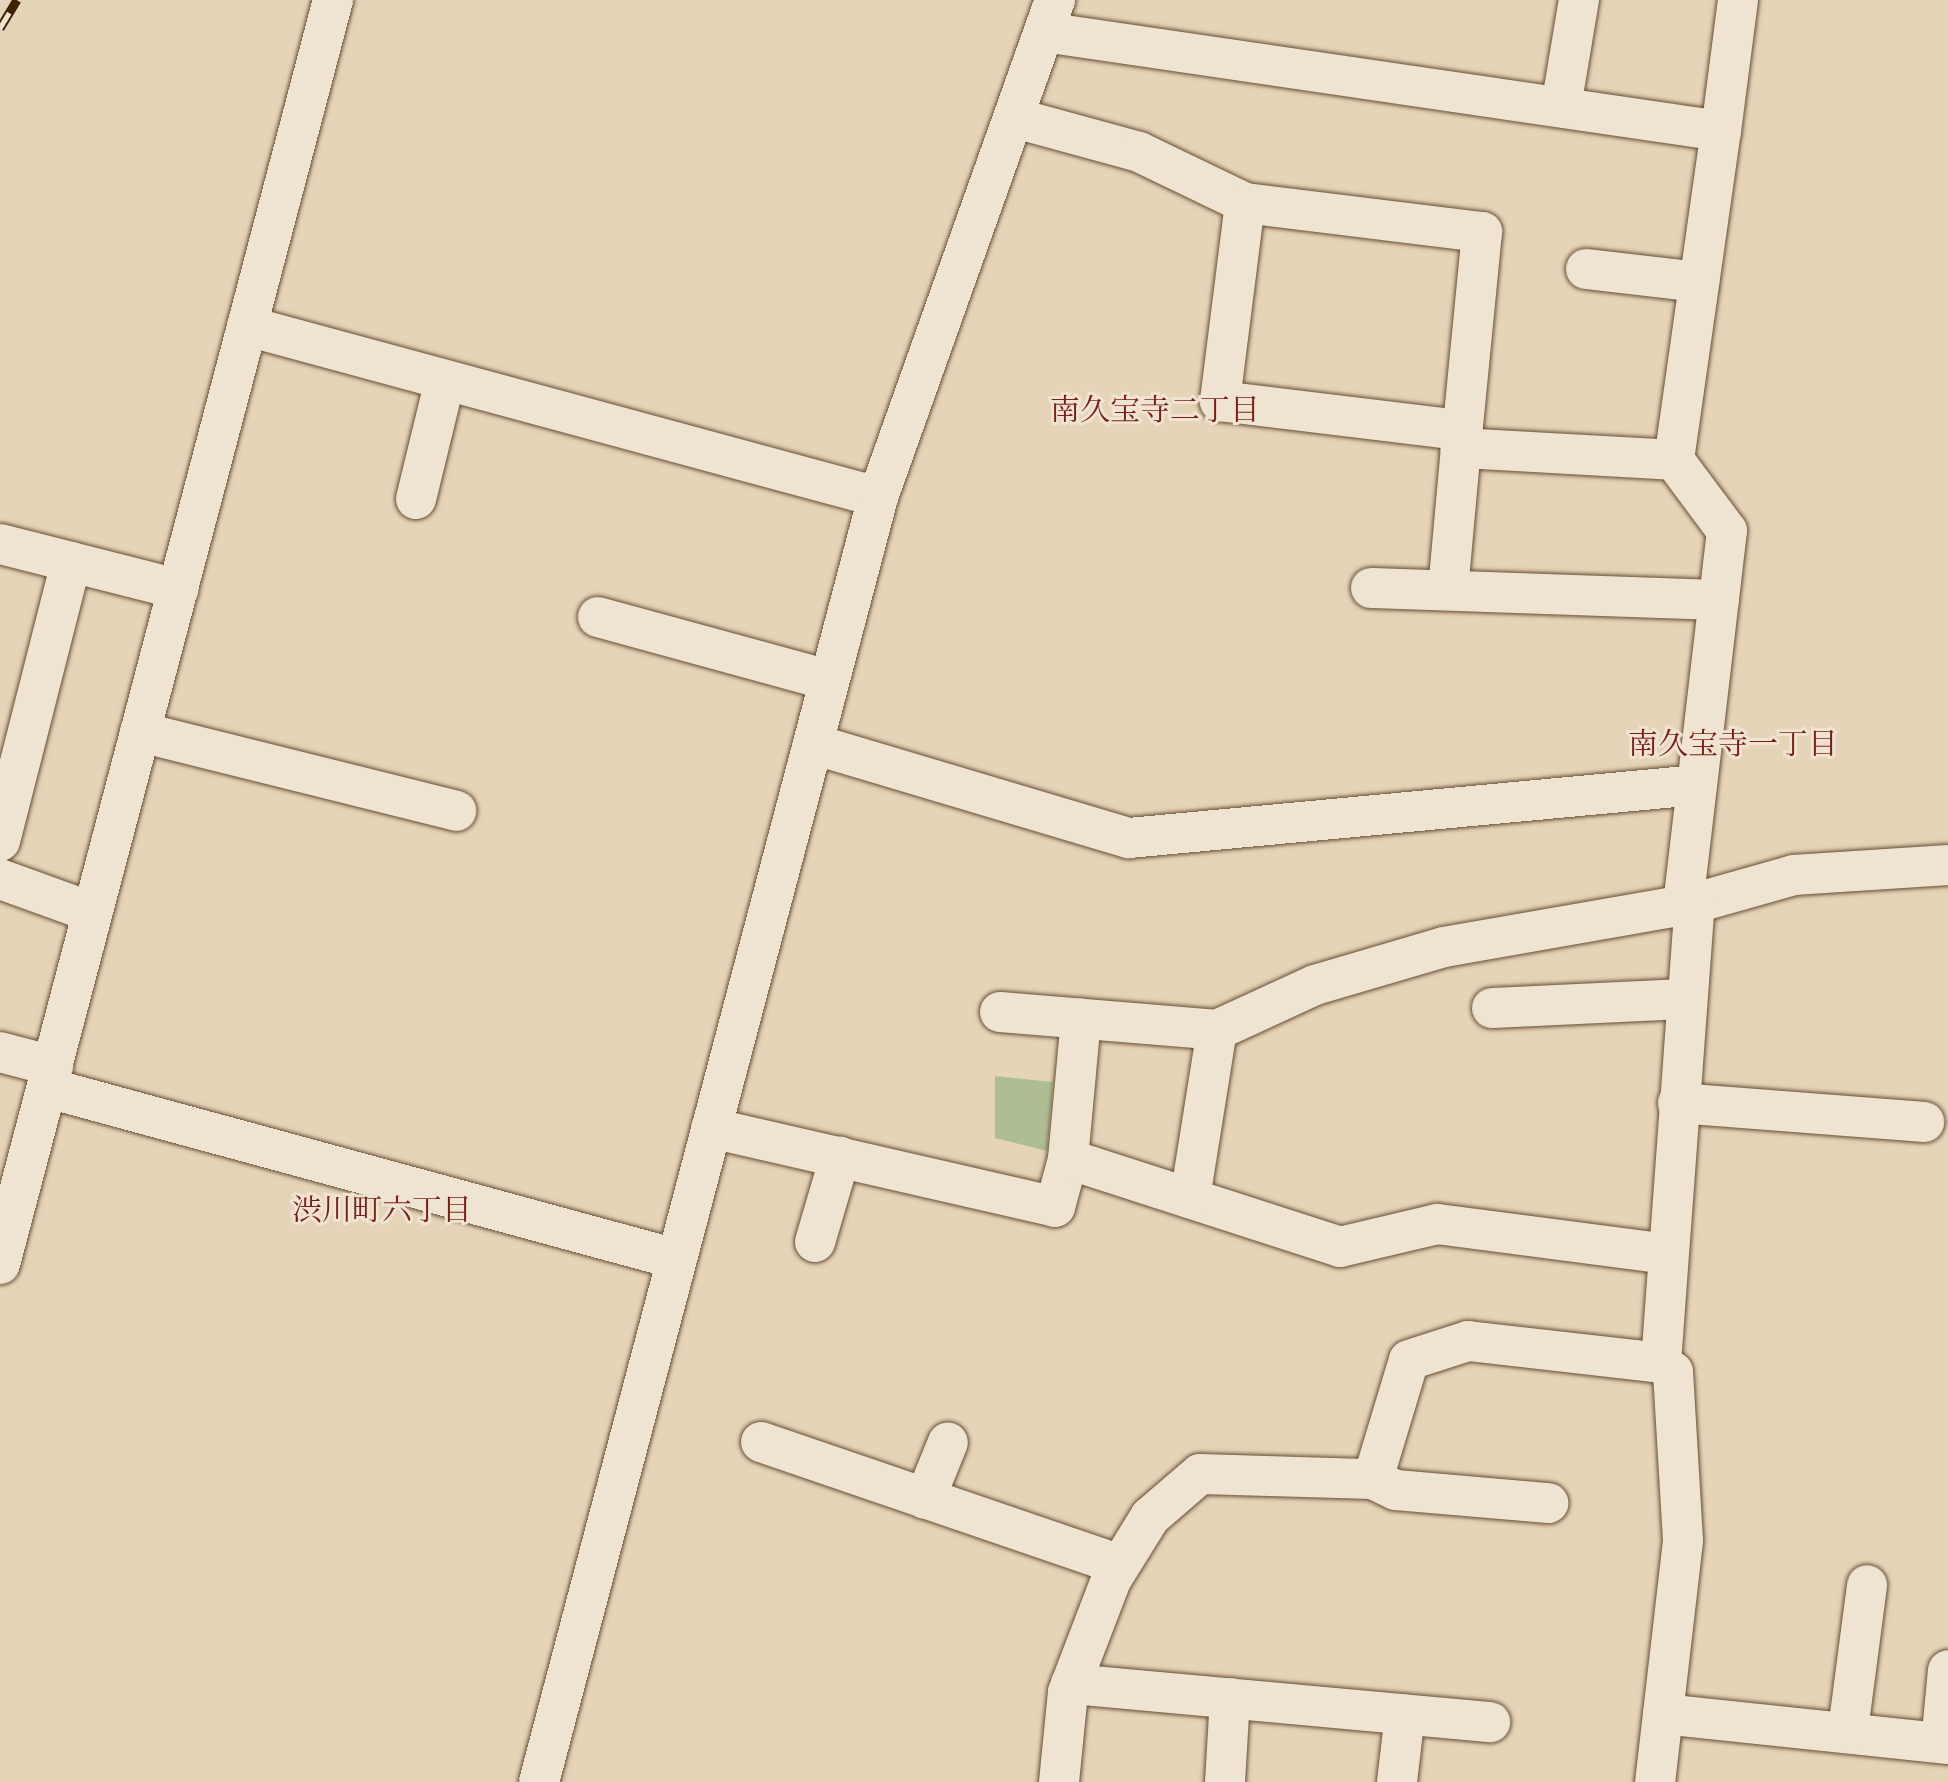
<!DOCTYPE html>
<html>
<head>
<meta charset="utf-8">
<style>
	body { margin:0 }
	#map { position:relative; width:1948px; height:1782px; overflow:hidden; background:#e6d4b9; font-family:"Old Standard TT","Noto Serif JP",serif }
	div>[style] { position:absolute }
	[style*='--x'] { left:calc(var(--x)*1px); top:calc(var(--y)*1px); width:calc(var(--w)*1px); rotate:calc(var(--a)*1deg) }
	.green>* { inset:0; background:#aebe94 }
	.roads { filter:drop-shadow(0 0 2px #674e31) drop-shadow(0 0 2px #674e31) }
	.minor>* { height:40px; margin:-20px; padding:0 20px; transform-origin:20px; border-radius:20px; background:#efe3d2 }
	.rail>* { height:9px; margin-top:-4.5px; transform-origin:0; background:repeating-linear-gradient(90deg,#efe3d2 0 18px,#3d2204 0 36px); box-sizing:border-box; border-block:2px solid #3d2204 }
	span { translate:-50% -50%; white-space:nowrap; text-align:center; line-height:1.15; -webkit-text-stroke:6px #efe3d2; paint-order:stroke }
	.neighbourhood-label { font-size:30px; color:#7a1f14 }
</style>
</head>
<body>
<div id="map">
	<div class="green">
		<i style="clip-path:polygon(995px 1076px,1053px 1082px,1047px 1151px,995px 1138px)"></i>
	</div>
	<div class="roads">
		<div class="minor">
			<i style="--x:1044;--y:32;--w:684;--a:8.32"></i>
			<i style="--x:1721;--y:131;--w:132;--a:-82.6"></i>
			<i style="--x:1561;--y:107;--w:109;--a:-80.5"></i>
			<i style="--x:1015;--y:118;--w:129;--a:15.3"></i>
			<i style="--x:1139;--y:152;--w:118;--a:25.7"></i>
			<i style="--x:1245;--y:203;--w:239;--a:7"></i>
			<i style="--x:1482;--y:232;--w:217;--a:95.6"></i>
			<i style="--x:1461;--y:448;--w:213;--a:3.2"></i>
			<i style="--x:1245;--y:203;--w:200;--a:97.2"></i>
			<i style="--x:1220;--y:401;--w:243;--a:6.9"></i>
			<i style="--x:1586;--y:269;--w:114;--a:6.6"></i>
			<i style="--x:247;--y:326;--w:654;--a:15.16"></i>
			<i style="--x:416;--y:499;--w:122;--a:-76.3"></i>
			<i style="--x:0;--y:544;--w:184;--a:14.2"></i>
			<i style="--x:1371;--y:588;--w:348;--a:2"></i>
			<i style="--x:1448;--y:590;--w:143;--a:-84.8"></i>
			<i style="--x:598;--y:617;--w:239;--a:15.3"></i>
			<i style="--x:140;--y:732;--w:326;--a:14"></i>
			<i style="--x:813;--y:744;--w:330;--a:16.6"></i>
			<i style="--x:1129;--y:838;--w:570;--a:-5.33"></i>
			<i style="--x:0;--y:841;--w:288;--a:-75.7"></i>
			<i style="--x:0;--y:879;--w:97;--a:19.9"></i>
			<i style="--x:1683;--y:905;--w:377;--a:-83.3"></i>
			<i style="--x:1727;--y:531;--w:89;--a:-126.7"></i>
			<i style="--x:1674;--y:460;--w:332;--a:-81.9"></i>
			<i style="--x:1492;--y:1008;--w:193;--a:-2.7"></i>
			<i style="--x:1000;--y:1012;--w:218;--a:4.7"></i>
			<i style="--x:1217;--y:1030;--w:108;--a:-24.7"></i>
			<i style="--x:1315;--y:985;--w:134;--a:-16.4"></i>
			<i style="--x:1444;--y:947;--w:255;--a:-9.9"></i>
			<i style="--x:1695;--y:903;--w:103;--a:-15.8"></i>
			<i style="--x:1794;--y:875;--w:154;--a:-3.7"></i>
			<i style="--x:0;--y:1052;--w:55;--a:14.8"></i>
			<i style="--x:48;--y:1088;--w:651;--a:15.23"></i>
			<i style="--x:1678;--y:1103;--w:247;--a:4.4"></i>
			<i style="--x:711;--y:1128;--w:353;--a:12.9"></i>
			<i style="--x:1055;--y:1207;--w:50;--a:-74.8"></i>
			<i style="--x:1068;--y:1159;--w:286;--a:17.9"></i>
			<i style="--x:1340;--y:1247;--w:100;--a:-13.3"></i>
			<i style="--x:1437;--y:1224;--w:233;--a:7.4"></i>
			<i style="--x:1068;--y:1159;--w:141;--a:-84.7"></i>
			<i style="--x:1190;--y:1198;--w:170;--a:-80.9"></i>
			<i style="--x:815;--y:1242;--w:89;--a:-73.6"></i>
			<i style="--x:0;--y:1264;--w:1307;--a:-75.24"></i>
			<i style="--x:1661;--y:1363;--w:461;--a:-85.8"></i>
			<i style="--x:761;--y:1442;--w:379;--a:18.9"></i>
			<i style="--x:1373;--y:1479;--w:25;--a:26"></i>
			<i style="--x:1396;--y:1490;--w:153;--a:4.9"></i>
			<i style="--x:925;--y:1499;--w:61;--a:-68"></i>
			<i style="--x:1071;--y:1684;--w:421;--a:5.2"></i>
			<i style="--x:1663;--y:1714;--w:287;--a:6"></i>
			<i style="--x:1848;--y:1730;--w:146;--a:-82.5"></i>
			<i style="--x:1941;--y:1743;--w:73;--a:-84.5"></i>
			<i style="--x:539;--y:1782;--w:1329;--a:-75.22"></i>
			<i style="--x:878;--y:497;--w:528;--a:-70.4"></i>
			<i style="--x:1059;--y:1782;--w:90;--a:-84.3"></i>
			<i style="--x:1068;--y:1692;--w:120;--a:-69"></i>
			<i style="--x:1111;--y:1580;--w:74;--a:-58.2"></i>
			<i style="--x:1150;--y:1517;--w:66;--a:-40.7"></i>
			<i style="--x:1200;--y:1474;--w:173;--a:1.7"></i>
			<i style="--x:1373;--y:1479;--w:124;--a:-73.2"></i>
			<i style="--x:1409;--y:1360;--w:62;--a:-17.9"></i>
			<i style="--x:1468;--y:1341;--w:194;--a:6.5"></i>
			<i style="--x:1661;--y:1363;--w:15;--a:37"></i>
			<i style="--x:1673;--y:1372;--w:169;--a:86.6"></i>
			<i style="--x:1683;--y:1541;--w:243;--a:96.6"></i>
			<i style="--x:1225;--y:1782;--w:84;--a:-86.6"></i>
			<i style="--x:1397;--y:1782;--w:68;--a:-83.3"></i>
		</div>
	</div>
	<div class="rail">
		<i style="--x:0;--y:28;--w:33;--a:-59"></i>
	</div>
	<div class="neighbourhood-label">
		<span style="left:1155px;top:412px">南久宝寺二丁目</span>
		<span style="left:1733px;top:746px">南久宝寺一丁目</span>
		<span style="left:382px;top:1212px">渋川町六丁目</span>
	</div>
</div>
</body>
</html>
